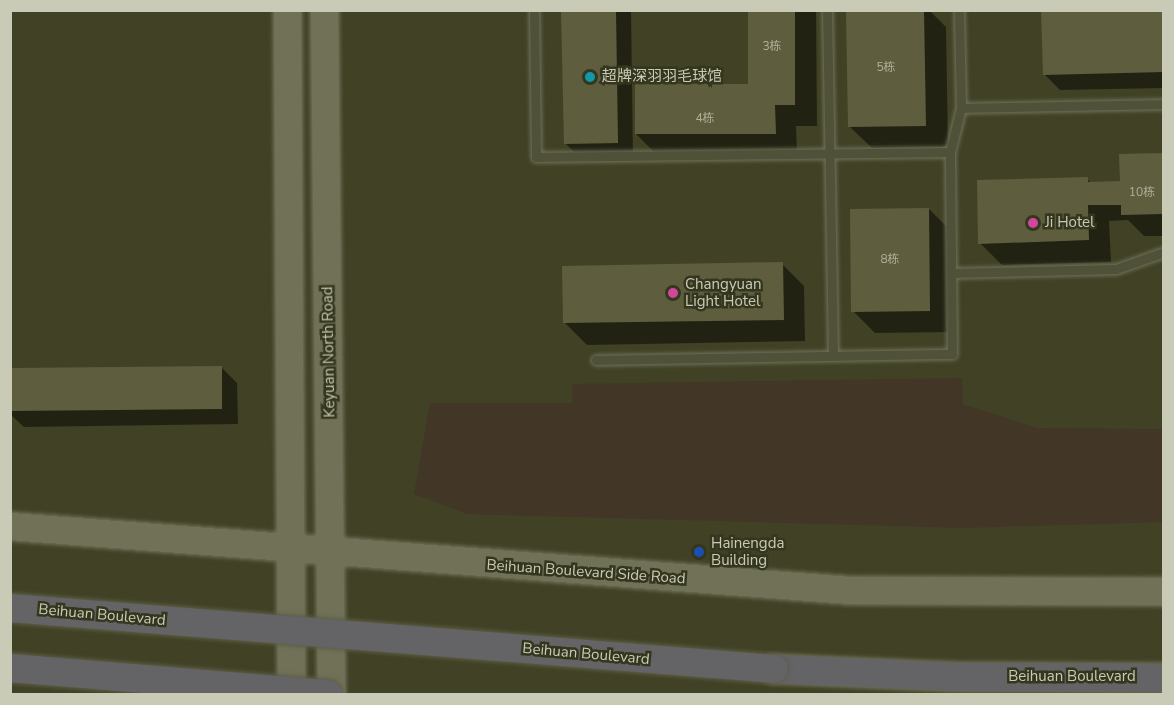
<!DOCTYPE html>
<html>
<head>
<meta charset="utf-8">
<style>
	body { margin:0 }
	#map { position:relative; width:1174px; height:705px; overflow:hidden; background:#414125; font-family:"Nunito Sans","Noto Sans SC",sans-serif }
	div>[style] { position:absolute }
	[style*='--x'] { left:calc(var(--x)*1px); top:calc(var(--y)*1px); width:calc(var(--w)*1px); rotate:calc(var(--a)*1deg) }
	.green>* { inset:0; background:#423627 }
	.shadow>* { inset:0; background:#0007 }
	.building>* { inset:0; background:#5e5e3f }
	.roads { filter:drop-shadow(0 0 2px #70715a) drop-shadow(0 0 2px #70715a) }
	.service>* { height:9px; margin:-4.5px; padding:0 4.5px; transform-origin:4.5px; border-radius:4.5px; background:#505139 }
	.primary>* { height:27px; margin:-13.5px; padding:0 13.5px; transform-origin:13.5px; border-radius:13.5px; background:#707157 }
	.trunk>* { height:28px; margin:-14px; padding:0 14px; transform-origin:14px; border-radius:14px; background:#646467 }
	.bridges { filter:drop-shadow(0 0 2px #5d5e47) drop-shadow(0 0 2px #5d5e47) }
	.trunk-bridge>* { height:28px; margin:-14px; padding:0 14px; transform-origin:14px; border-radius:14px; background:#646467 }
	.dots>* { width:16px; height:16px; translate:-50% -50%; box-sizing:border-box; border:3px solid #35361e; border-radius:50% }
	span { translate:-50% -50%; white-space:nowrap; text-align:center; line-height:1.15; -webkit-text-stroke:5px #35361e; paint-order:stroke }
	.number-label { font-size:12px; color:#afb098 }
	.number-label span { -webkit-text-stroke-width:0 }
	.poi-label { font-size:15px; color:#cacbb6 }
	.left { translate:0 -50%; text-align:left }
	.street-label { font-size:15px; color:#cacbb6 }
	.frame { position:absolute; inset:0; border:12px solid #cacbb6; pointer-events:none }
</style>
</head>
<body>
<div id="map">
	<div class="green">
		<i style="clip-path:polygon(962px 378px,963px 404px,1037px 428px,1163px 429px,1163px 522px,964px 528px,467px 514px,414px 494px,430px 403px,572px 403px,572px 384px)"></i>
	</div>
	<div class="shadow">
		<i style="clip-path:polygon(563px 10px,631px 10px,633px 158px,581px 159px,565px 143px)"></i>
		<i style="clip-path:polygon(647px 10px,704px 10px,647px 11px)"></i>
		<i style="clip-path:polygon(750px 10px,816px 10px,817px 126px,796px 126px,797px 155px,658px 156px,636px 134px,750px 85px)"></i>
		<i style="clip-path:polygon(848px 10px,929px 10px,946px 27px,948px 147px,872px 148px,850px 127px)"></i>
		<i style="clip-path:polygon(1164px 10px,1164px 88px,1060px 90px,1044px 74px)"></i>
		<i style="clip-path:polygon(1164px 154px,1164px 236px,1144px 236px,1128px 220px,1109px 221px,1111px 262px,1002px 265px,980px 243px,1087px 179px,1092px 184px,1119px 183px)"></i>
		<i style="clip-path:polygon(929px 209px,951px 231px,951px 332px,875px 333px,853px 311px)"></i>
		<i style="clip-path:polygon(782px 264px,804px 286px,805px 341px,587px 345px,565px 323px)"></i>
		<i style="clip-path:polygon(221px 367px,237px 383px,238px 424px,24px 427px,10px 414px,10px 370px)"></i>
	</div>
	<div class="building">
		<i style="clip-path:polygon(561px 10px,616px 10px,618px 143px,564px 144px)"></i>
		<i style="clip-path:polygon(748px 10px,795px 10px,795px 105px,775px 105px,776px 134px,635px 134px,635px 84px,748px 84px)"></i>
		<i style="clip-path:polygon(846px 10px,924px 10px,926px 126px,848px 127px)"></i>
		<i style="clip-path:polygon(1041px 10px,1164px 10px,1164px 72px,1043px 75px)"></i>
		<i style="clip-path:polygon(1164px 153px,1164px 214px,1121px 215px,1121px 205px,1088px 205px,1089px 240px,978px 244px,977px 180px,1088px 177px,1088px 182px,1120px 181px,1119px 154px)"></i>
		<i style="clip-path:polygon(929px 208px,930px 311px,851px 312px,850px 209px)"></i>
		<i style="clip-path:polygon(783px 262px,784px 320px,563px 323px,562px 266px)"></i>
		<i style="clip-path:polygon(222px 366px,222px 409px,10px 411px,10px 368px)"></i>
	</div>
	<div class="roads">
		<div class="service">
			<i style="--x:534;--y:10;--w:147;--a:89.2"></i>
			<i style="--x:536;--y:157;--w:414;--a:-0.7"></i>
			<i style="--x:827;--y:10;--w:346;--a:89"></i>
			<i style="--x:961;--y:108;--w:203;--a:-1.1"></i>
			<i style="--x:952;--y:273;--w:164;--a:-1.4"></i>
			<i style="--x:1116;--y:269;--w:51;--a:-19.5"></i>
			<i style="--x:596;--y:360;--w:356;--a:-1"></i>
			<i style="--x:952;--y:354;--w:202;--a:-90.6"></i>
			<i style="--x:950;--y:152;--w:45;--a:-76"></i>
			<i style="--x:961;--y:108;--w:98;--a:-91.2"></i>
		</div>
		<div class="primary">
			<i style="--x:287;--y:10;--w:684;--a:89.66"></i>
			<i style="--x:324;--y:10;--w:684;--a:89.41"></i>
			<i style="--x:10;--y:526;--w:841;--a:4.36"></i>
			<i style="--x:849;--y:590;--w:315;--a:0.2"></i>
		</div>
		<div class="trunk">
			<i style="--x:774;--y:669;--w:183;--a:2.5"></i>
			<i style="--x:957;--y:677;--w:207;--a:0.3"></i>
		</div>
	</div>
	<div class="bridges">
		<div class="trunk-bridge">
			<i style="--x:10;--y:608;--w:766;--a:4.56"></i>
			<i style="--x:10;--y:668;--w:319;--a:4.7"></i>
		</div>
	</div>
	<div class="dots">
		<i style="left:590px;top:77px;background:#0f9aa8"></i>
		<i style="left:1033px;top:223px;background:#d1479c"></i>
		<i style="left:673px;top:293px;background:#d1479c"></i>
		<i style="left:699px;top:552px;background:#1a4fb4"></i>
	</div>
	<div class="number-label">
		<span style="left:772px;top:47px">3栋</span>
		<span style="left:886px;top:68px">5栋</span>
		<span style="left:705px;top:119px">4栋</span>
		<span style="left:1142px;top:193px">10栋</span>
		<span style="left:890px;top:260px">8栋</span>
	</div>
	<div class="poi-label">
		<span class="left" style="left:602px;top:77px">超牌深羽羽毛球馆</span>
		<span class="left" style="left:1045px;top:223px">Ji Hotel</span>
		<span class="left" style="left:685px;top:293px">Changyuan<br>Light Hotel</span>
		<span class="left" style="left:711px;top:552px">Hainengda<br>Building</span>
	</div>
	<div class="street-label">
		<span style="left:329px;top:352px;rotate:-91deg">Keyuan North Road</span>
		<span style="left:586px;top:572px;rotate:4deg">Beihuan Boulevard Side Road</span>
		<span style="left:102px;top:615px;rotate:5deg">Beihuan Boulevard</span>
		<span style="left:586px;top:654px;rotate:5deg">Beihuan Boulevard</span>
		<span style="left:1072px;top:677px">Beihuan Boulevard</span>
	</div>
	<div class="frame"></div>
</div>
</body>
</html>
